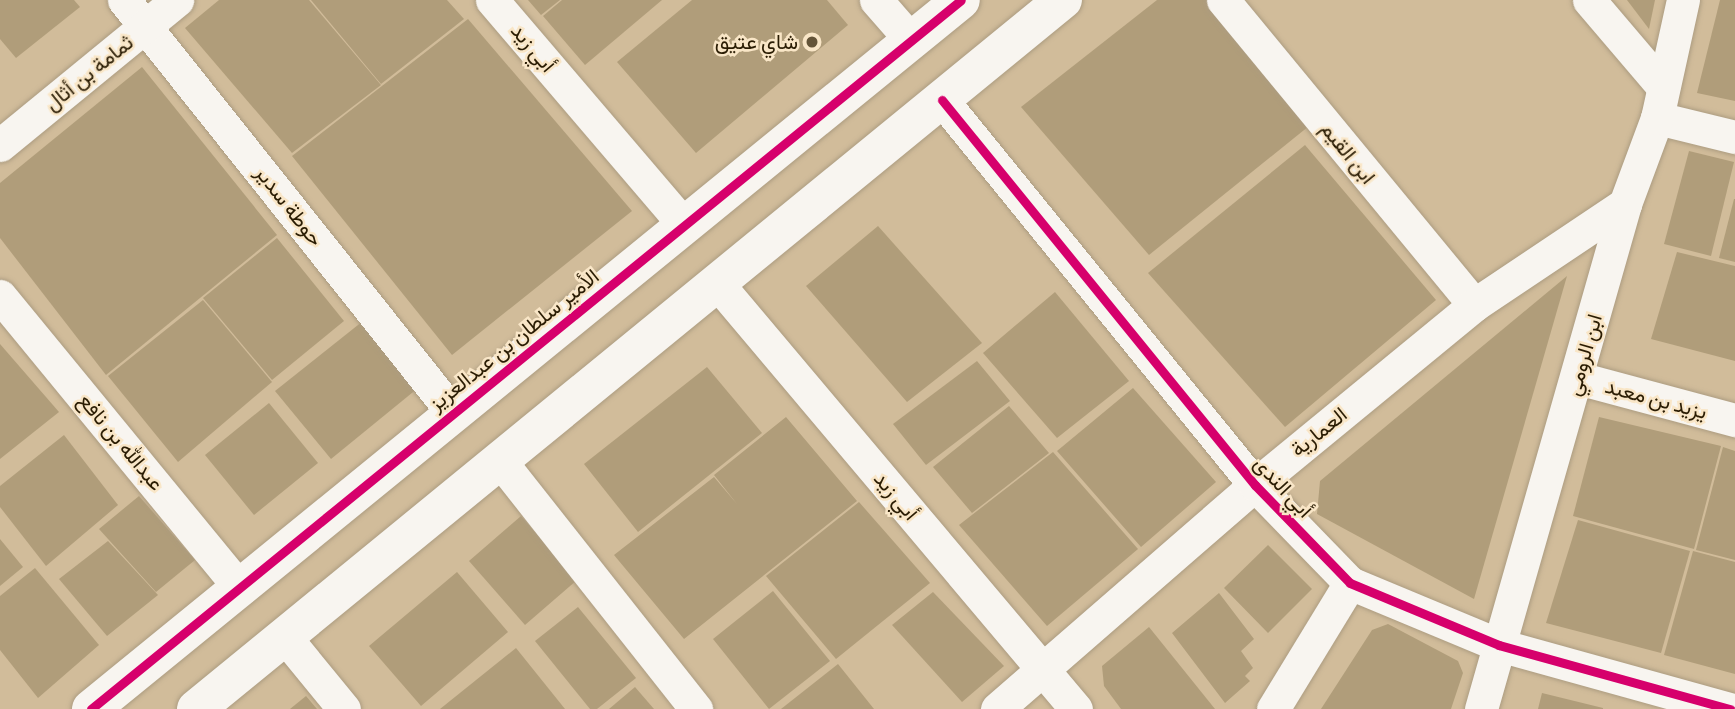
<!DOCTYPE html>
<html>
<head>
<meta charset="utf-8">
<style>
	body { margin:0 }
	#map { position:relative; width:1735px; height:709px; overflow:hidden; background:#d1bc9a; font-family:"Source Sans 3",Vazirmatn,sans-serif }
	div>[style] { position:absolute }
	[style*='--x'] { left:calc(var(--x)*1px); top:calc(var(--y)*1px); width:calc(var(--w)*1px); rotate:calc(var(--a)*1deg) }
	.building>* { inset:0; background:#b09d7a }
	.roads { filter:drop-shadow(0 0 2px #ac9c81) drop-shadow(0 0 2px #ac9c81) }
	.minor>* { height:33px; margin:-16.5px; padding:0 16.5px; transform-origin:16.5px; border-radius:16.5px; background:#f8f5f0 }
	.tertiary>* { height:38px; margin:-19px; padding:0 19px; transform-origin:19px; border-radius:19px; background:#f8f5f0 }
	.cycleway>* { height:9px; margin:-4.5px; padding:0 4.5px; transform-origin:4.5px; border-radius:4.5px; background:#d6006c }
	.dots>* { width:19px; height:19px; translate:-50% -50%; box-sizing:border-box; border:4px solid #f9e6c7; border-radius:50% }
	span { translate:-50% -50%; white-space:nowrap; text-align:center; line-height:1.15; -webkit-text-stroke:5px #f9e6c7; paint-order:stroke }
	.poi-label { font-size:21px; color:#2a1c03 }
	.right { translate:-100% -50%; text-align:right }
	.street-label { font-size:21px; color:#2a1c03 }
</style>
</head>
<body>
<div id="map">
	<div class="building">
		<i style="clip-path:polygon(0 0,74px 0,80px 7px,16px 58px,0 39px)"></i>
		<i style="clip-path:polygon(219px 0,309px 0,381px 85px,292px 153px,185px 28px)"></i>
		<i style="clip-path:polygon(311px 0,447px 0,464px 19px,381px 84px)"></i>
		<i style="clip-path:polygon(528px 0,560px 0,541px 15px)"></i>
		<i style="clip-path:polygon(562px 0,662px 0,585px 65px,543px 16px)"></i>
		<i style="clip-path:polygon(692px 0,827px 0,848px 25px,696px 153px,617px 62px)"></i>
		<i style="clip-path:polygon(1157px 0,1207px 0,1309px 126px,1149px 255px,1021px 107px)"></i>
		<i style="clip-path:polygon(1627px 0,1655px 0,1649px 29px)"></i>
		<i style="clip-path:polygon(1720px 0,1735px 0,1735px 101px,1697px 93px)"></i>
		<i style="clip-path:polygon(468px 19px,632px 211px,452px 355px,292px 156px)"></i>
		<i style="clip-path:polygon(142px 67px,277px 235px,106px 375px,0 238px,0 183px)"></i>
		<i style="clip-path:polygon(1305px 145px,1436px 300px,1285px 427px,1148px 273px)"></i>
		<i style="clip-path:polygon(1689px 151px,1734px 162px,1711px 256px,1664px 244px)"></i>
		<i style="clip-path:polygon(1734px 199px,1735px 199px,1735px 262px,1719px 258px)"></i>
		<i style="clip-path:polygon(878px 226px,982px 343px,907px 402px,806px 286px)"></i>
		<i style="clip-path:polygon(277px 238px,344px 321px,272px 380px,203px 298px)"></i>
		<i style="clip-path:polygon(1677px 252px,1735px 266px,1735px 361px,1651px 339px)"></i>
		<i style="clip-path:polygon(1567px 276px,1474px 599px,1317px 514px,1320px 481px)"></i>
		<i style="clip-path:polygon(1055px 292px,1129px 381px,1057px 438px,983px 353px)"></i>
		<i style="clip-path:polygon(203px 300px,272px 382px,178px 462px,108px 376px)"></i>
		<i style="clip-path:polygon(363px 321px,418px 388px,331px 459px,275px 391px)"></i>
		<i style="clip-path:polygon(0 344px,59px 412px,0 459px)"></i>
		<i style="clip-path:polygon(977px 361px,1010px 401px,926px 465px,893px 424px)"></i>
		<i style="clip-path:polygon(707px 367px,762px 433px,638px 532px,584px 464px)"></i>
		<i style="clip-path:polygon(1133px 388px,1216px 482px,1141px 547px,1057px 451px)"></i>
		<i style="clip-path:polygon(269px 403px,318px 463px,254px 515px,205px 455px)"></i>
		<i style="clip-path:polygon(1009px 406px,1049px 453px,972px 513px,933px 467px)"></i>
		<i style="clip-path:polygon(786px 417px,857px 501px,684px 639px,614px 555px,714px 477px,737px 504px,714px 475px)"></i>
		<i style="clip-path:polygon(1599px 417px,1721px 446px,1694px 549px,1573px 516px)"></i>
		<i style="clip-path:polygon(64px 435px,118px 505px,46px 566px,0 507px,0 486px)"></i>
		<i style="clip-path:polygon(1723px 447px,1735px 451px,1735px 560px,1696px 550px)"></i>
		<i style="clip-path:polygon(1053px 452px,1138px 549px,1047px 626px,959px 525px)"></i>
		<i style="clip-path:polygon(139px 496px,195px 560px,156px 592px,99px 529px)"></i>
		<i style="clip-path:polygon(859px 502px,930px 583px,836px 659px,766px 576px)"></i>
		<i style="clip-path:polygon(521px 516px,577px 580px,525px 625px,469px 561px)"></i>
		<i style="clip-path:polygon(1578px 520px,1690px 551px,1661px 653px,1546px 623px)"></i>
		<i style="clip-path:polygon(0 539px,23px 567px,0 586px)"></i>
		<i style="clip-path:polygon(108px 541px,158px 595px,107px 636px,59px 579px)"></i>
		<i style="clip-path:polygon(1268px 545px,1312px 589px,1268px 633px,1224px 588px)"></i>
		<i style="clip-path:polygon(1693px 551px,1735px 562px,1735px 674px,1664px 655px)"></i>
		<i style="clip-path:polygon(35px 568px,99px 645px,38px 698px,0 650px,0 596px)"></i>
		<i style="clip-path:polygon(457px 572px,508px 632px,421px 706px,369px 646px)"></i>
		<i style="clip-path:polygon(773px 591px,830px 661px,769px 709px,713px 639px)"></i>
		<i style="clip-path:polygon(933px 592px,1004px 666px,962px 702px,892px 625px)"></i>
		<i style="clip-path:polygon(1219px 593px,1254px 639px,1241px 651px,1253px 668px,1245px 676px,1250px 681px,1225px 703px,1172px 633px)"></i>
		<i style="clip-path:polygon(578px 607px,636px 678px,597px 709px,590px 709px,535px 641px)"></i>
		<i style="clip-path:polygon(1388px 624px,1458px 661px,1463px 673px,1451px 709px,1321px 709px,1372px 630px)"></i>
		<i style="clip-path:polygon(1149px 627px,1215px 709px,1121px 709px,1104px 686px,1102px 666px)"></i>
		<i style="clip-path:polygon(516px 648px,565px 709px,440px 709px)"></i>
		<i style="clip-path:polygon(838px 664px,874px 709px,781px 709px)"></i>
		<i style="clip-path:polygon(635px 687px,654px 709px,609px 709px)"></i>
		<i style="clip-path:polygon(1542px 693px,1603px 708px,1603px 709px,1538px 709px)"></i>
		<i style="clip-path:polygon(306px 696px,317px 709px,290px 709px)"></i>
	</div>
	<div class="roads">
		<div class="minor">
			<i style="--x:124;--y:0;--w:528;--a:51.46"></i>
			<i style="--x:492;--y:0;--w:294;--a:49.5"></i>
			<i style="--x:876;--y:0;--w:53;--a:48.8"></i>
			<i style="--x:1223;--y:0;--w:395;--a:50.5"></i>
			<i style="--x:1589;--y:0;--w:114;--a:49.6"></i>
			<i style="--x:942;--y:100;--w:496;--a:50.9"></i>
			<i style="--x:1255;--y:485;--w:136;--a:45.9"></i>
			<i style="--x:1350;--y:583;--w:161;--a:22.6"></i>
			<i style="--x:1499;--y:645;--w:240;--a:15.5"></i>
			<i style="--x:1657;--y:118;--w:80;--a:13.7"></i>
			<i style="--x:0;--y:145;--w:229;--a:-39.3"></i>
			<i style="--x:717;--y:283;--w:557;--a:49.88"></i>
			<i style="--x:0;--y:296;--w:379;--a:50.6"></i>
			<i style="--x:1578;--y:378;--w:163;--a:15"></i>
			<i style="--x:501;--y:462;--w:315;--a:51.7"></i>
			<i style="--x:285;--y:637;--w:93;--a:50.7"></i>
			<i style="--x:997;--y:709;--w:342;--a:-41"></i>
			<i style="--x:1255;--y:485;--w:283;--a:-39.4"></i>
			<i style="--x:1474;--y:305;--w:182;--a:-33.8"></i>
			<i style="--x:1273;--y:709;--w:148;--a:-58.6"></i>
			<i style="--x:1481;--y:709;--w:525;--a:-74.08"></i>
			<i style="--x:1625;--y:204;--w:92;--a:-69.6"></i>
			<i style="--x:1657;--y:118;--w:121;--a:-77.6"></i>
		</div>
		<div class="tertiary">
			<i style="--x:91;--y:709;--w:1122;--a:-39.18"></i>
			<i style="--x:196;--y:709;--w:1120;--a:-39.28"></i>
		</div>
	</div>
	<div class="cycleway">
		<i style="--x:942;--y:100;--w:496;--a:50.9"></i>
		<i style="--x:1255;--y:485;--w:136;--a:45.9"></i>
		<i style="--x:1350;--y:583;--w:161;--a:22.6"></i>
		<i style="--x:1499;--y:645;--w:240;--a:15.5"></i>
		<i style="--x:91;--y:709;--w:1122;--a:-39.18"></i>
	</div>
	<div class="dots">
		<i style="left:812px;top:42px;background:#645438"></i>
	</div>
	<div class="poi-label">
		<span class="right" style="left:798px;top:42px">شاي عتيق</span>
	</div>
	<div class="street-label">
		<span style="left:533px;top:48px;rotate:50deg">أبي زيد</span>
		<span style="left:89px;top:73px;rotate:-39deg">ثمامة بن أثال</span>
		<span style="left:1348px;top:153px;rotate:51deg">ابن القيم</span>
		<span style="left:289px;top:206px;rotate:52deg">حوطة سدير</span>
		<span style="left:514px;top:340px;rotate:-39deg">الأمير سلطان بن عبدالعزيز</span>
		<span style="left:1584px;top:355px;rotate:-74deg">ابن الرومي</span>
		<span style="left:1656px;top:399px;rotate:15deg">يزيد بن معبد</span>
		<span style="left:1319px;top:432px;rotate:-39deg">العمارية</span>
		<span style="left:121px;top:442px;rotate:50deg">عبدالله بن نافع</span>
		<span style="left:1283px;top:487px;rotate:47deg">أبي الندى</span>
		<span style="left:896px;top:496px;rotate:50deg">أبي زيد</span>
	</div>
</div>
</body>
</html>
